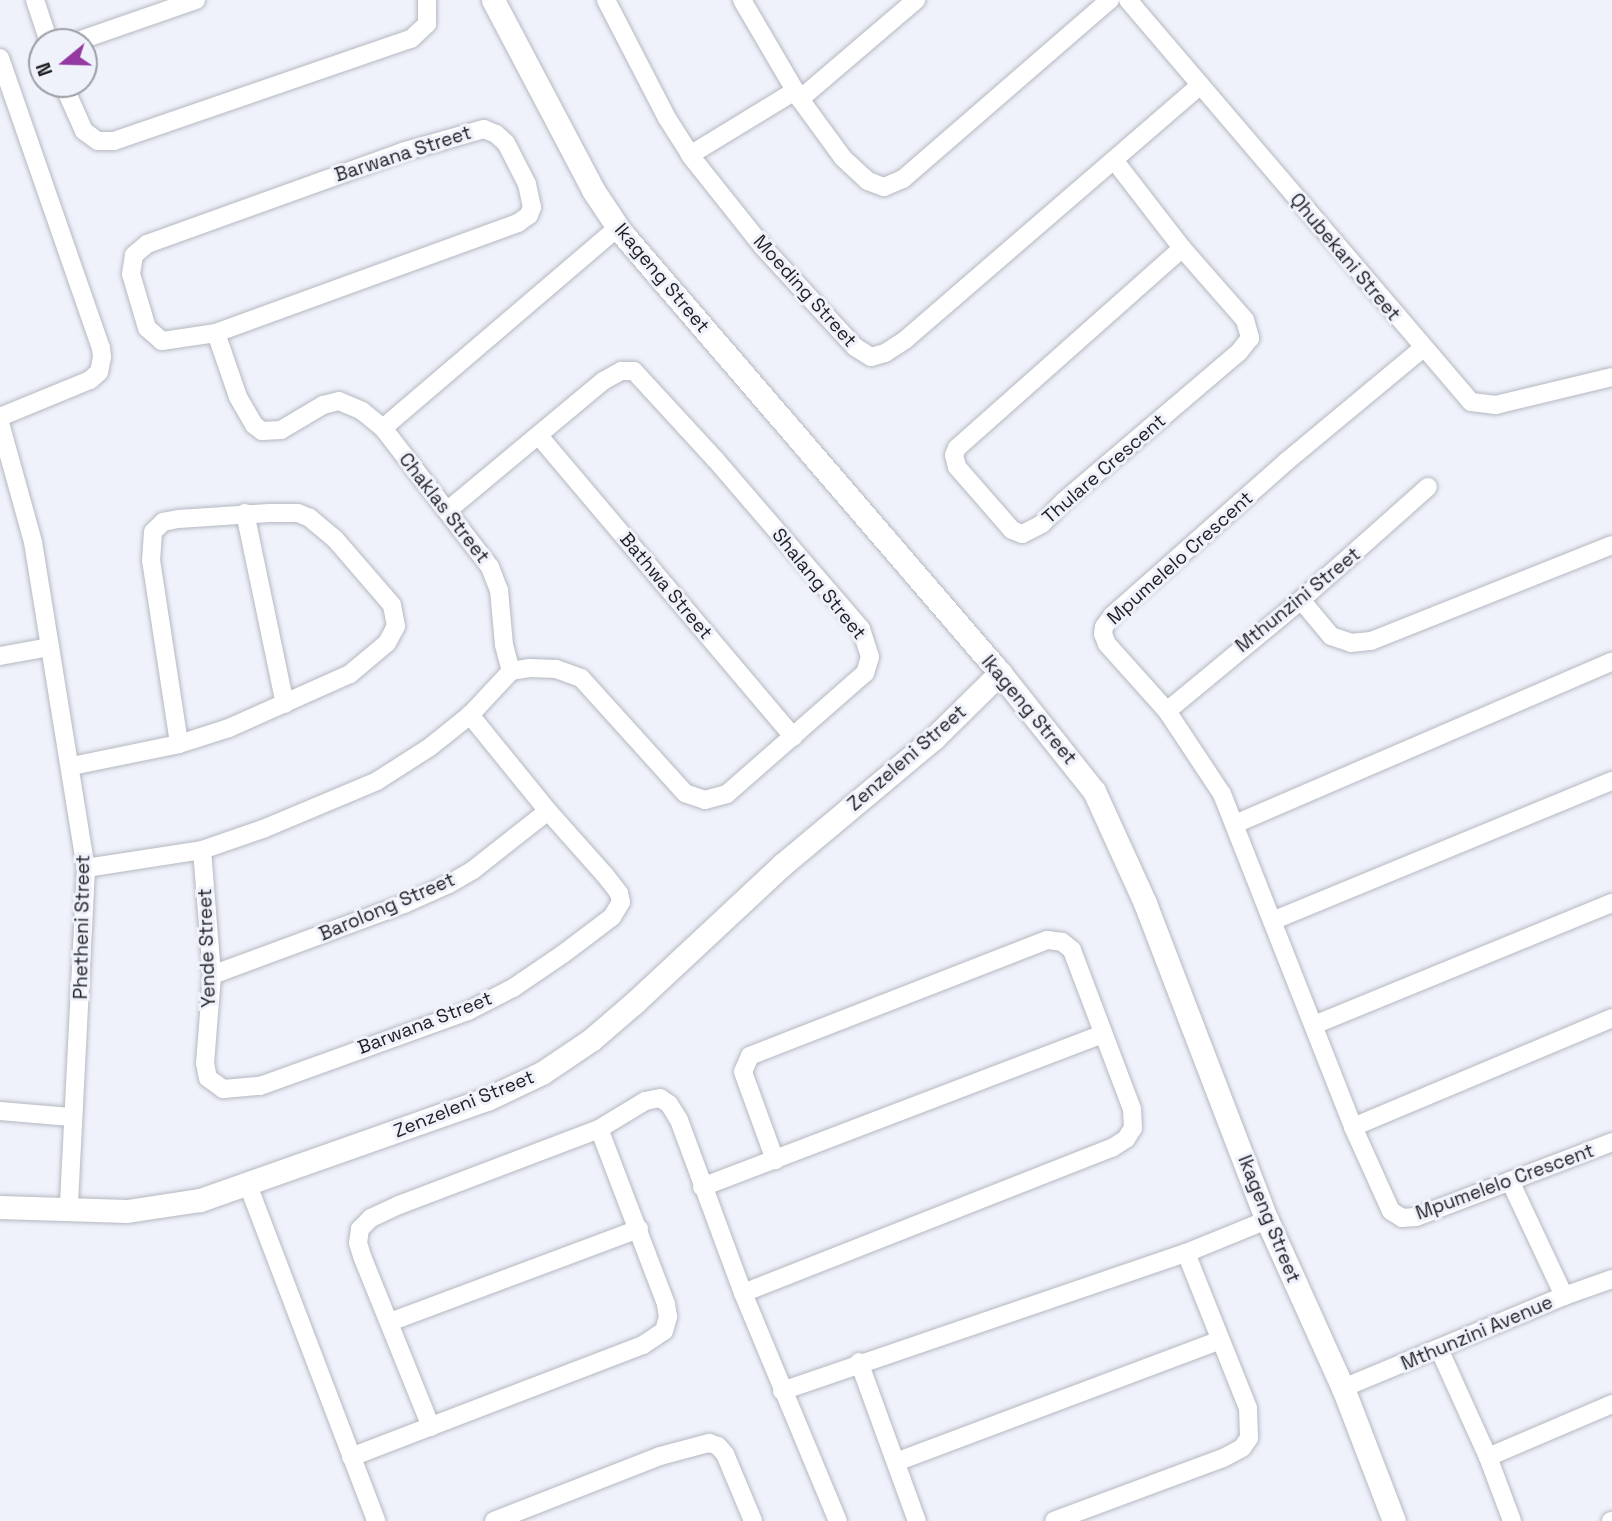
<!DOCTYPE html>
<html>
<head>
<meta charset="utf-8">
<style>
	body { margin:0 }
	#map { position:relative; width:1612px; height:1521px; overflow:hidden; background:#eff2fb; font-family:"Space Grotesk",sans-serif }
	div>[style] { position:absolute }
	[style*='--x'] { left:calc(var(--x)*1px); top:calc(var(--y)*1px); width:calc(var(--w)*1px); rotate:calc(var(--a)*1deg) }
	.roads { filter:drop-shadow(0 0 2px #b5b8c0) drop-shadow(0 0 2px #b5b8c0) }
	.minor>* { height:18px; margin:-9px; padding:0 9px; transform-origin:9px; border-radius:9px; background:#fff }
	.tertiary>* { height:23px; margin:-11.5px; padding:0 11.5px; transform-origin:11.5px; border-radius:11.5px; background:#fff }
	span { translate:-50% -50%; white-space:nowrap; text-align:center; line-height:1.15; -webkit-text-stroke:6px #eff2fb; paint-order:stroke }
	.street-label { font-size:19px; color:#1e1f22 }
	.north { position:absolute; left:28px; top:28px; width:70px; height:70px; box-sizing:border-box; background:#eff2fb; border:2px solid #9b9ea4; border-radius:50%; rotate:251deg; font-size:19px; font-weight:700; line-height:28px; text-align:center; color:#1e1f22 }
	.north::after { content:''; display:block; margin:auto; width:24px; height:32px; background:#9438a2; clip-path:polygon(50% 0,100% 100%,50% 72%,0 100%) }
</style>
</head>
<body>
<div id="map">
	<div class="roads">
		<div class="minor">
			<i style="--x:35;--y:0;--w:44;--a:71.6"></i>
			<i style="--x:606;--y:0;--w:133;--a:62.7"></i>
			<i style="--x:667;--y:118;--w:49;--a:57.6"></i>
			<i style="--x:693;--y:159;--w:112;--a:51.5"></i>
			<i style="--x:763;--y:247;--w:136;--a:47.4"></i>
			<i style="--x:855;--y:347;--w:19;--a:32"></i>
			<i style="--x:871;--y:357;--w:15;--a:-16"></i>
			<i style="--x:885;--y:353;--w:24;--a:-33"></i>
			<i style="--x:905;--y:340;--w:390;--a:-40.8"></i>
			<i style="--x:742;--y:0;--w:115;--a:59.6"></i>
			<i style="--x:800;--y:99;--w:73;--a:53.9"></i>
			<i style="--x:843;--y:158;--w:34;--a:43"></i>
			<i style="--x:868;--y:181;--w:17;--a:21"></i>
			<i style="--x:884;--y:187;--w:21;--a:-23"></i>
			<i style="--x:903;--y:179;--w:274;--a:-40.9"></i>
			<i style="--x:1128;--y:0;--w:528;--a:49.53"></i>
			<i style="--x:1471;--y:402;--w:25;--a:7"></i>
			<i style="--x:1496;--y:405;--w:119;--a:-13.6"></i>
			<i style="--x:75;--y:42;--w:128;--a:-19.1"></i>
			<i style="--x:0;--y:58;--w:307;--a:70.8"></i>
			<i style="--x:101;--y:348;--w:9;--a:84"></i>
			<i style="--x:102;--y:357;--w:15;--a:101"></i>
			<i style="--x:99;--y:372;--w:12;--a:138"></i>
			<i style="--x:90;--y:380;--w:97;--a:157.7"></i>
			<i style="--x:63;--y:84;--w:51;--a:65.9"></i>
			<i style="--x:84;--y:131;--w:17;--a:36"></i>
			<i style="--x:98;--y:141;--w:16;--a:0"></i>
			<i style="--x:114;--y:141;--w:314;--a:-19"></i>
			<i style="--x:411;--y:39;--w:22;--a:-43"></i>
			<i style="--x:427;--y:24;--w:24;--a:-90"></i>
			<i style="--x:800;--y:99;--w:153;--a:-40.5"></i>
			<i style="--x:484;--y:129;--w:13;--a:23"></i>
			<i style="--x:496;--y:134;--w:13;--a:42"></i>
			<i style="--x:506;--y:143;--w:46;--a:62.9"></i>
			<i style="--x:527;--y:184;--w:24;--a:78"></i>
			<i style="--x:532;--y:207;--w:9;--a:111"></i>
			<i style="--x:529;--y:215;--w:14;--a:144"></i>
			<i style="--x:518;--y:223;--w:321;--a:160"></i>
			<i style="--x:216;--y:333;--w:55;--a:171.6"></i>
			<i style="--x:162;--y:341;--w:20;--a:-139"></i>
			<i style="--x:147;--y:328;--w:56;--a:-106.5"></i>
			<i style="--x:131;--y:274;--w:19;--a:-81"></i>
			<i style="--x:134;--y:255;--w:17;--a:-40"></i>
			<i style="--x:147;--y:244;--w:271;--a:-19.8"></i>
			<i style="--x:402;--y:152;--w:85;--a:-15.7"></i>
			<i style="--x:690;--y:155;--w:123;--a:-31.4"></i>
			<i style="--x:1114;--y:160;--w:111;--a:52.3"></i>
			<i style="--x:1182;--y:248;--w:96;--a:48.8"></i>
			<i style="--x:1245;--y:320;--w:19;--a:74"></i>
			<i style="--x:1250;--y:338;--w:18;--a:128"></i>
			<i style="--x:1239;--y:352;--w:230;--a:139.6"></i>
			<i style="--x:1064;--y:501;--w:32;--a:134"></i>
			<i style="--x:1042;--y:524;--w:22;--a:153"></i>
			<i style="--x:1022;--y:534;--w:11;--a:-158"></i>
			<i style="--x:1012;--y:530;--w:84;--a:-131.1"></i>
			<i style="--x:957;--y:467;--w:12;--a:-104"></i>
			<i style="--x:954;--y:455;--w:8;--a:-67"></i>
			<i style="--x:957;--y:448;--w:301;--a:-41.6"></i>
			<i style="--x:216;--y:333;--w:68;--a:71"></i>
			<i style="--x:238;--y:397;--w:32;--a:60"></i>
			<i style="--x:254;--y:425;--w:10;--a:37"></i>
			<i style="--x:262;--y:431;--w:19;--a:-3"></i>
			<i style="--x:281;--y:430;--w:49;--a:-30.8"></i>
			<i style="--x:323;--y:405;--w:16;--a:-14"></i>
			<i style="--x:339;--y:401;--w:25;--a:23"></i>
			<i style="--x:362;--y:411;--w:27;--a:39"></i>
			<i style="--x:383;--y:428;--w:175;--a:52.4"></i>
			<i style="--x:490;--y:567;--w:25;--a:69"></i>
			<i style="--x:499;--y:590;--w:55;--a:84.8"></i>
			<i style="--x:504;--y:645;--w:27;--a:75"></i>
			<i style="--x:1423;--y:348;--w:177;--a:140.3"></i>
			<i style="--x:1287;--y:461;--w:234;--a:138.5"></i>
			<i style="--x:1112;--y:616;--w:14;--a:126"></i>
			<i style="--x:1104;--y:627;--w:7;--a:98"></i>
			<i style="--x:1103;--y:634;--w:11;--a:68"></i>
			<i style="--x:1107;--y:644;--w:90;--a:48.2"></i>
			<i style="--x:1167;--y:711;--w:100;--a:56.5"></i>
			<i style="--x:1222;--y:794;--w:358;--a:68.5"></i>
			<i style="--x:1353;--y:1127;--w:92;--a:65.7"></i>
			<i style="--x:1391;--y:1211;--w:13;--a:32"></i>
			<i style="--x:1402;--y:1218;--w:14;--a:-4"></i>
			<i style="--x:1416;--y:1217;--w:210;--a:-20.9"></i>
			<i style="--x:0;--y:423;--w:123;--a:74.5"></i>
			<i style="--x:33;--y:542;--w:330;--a:80.8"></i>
			<i style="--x:86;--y:868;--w:341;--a:92.9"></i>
			<i style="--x:383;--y:428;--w:309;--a:-40.5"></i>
			<i style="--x:539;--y:436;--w:394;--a:49.8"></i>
			<i style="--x:447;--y:511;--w:203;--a:-39.8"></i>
			<i style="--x:603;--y:381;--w:21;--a:-29"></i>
			<i style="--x:621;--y:371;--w:13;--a:0"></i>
			<i style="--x:634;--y:371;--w:120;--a:47.4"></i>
			<i style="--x:715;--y:459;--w:224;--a:49.3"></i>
			<i style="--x:861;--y:629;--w:29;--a:72"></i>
			<i style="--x:870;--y:657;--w:17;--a:107"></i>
			<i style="--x:865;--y:673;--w:184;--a:138.8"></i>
			<i style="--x:727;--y:794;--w:23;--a:165"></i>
			<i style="--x:705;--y:800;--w:21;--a:-161"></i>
			<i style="--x:685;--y:793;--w:155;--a:-132.1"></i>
			<i style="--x:581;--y:678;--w:27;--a:-160"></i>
			<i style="--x:556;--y:669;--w:26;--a:-178"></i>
			<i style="--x:530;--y:668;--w:19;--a:171"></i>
			<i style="--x:245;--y:513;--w:195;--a:78.2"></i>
			<i style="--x:1301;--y:600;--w:47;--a:50.2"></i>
			<i style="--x:1331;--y:636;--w:21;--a:19"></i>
			<i style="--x:1351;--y:643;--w:20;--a:-6"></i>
			<i style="--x:1371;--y:641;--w:259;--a:-21.7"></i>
			<i style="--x:0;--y:656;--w:51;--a:-10.2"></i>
			<i style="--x:1167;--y:711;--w:174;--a:-39.6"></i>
			<i style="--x:1301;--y:600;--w:170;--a:-41.7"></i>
			<i style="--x:72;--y:766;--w:109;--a:-11.6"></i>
			<i style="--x:179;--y:744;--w:52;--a:-17.7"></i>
			<i style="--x:229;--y:728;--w:133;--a:-24.1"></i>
			<i style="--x:350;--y:674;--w:48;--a:-40"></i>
			<i style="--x:387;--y:643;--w:19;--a:-62"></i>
			<i style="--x:396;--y:626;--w:21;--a:-101"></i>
			<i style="--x:392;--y:605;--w:87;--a:-130.8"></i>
			<i style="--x:335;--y:539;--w:33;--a:-140"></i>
			<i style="--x:310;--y:518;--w:13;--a:-157"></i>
			<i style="--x:298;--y:513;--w:29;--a:180"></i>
			<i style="--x:269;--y:513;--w:91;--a:176.2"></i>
			<i style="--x:178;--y:519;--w:15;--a:169"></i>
			<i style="--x:163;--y:522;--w:14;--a:135"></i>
			<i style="--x:153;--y:532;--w:28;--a:94"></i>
			<i style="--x:151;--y:560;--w:186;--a:81.3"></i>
			<i style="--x:1235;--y:824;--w:410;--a:-23.3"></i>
			<i style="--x:202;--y:850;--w:125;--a:85.4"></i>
			<i style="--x:212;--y:975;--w:88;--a:94.5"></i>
			<i style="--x:205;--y:1063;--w:15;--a:79"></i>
			<i style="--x:208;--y:1078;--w:19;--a:36"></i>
			<i style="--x:223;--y:1089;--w:37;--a:-5"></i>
			<i style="--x:260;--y:1086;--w:221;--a:-19.8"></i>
			<i style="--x:468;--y:1011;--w:51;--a:-27.1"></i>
			<i style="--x:513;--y:988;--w:60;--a:-34.2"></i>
			<i style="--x:563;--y:954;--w:61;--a:-37.1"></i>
			<i style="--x:612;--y:917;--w:17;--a:-59"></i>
			<i style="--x:621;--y:902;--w:9;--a:-103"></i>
			<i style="--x:619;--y:893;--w:24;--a:-128"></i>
			<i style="--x:604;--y:874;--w:84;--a:-131.6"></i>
			<i style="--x:548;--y:811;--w:124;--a:-129.1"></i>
			<i style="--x:86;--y:868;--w:117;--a:-8.8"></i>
			<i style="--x:202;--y:850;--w:65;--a:-19"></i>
			<i style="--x:263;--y:829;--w:124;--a:-22.8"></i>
			<i style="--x:377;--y:781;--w:63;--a:-32.7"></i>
			<i style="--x:430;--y:747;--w:51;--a:-38.7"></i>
			<i style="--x:470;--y:715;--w:60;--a:-47"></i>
			<i style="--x:1272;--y:921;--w:368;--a:-22.4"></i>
			<i style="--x:212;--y:975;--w:205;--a:-20.3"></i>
			<i style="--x:404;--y:904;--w:49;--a:-24"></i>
			<i style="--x:449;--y:884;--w:28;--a:-30"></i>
			<i style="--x:473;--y:870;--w:95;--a:-38.2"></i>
			<i style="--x:1314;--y:1025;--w:322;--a:-22.3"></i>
			<i style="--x:0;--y:1111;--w:71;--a:4.8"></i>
			<i style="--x:1353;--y:1127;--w:281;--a:-22.8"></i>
			<i style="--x:1510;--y:1181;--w:127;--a:64.8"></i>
			<i style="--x:248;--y:1185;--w:360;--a:69.1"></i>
			<i style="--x:702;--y:1187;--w:428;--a:-20.9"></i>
			<i style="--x:1186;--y:1253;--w:87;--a:-22.2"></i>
			<i style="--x:743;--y:1293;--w:396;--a:-21.5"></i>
			<i style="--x:1112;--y:1148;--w:17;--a:-33"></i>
			<i style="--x:1126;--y:1139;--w:13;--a:-58"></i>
			<i style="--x:1133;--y:1128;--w:19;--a:-93"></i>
			<i style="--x:1132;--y:1109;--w:170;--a:-110.7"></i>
			<i style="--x:1072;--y:950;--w:13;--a:-141"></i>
			<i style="--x:1062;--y:942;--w:15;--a:-172"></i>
			<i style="--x:1047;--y:940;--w:319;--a:158.7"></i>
			<i style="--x:750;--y:1056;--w:17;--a:114"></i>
			<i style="--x:743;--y:1072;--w:94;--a:70"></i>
			<i style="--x:390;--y:1322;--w:266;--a:-20.5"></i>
			<i style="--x:1439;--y:1349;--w:119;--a:65.6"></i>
			<i style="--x:1488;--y:1457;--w:68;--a:69.4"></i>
			<i style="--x:859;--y:1362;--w:169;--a:70"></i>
			<i style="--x:1343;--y:1388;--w:239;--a:-22.6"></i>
			<i style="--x:1564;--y:1296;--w:51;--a:-19.5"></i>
			<i style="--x:782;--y:1391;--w:427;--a:-18.9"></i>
			<i style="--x:1186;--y:1253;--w:167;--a:68.2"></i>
			<i style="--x:1248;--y:1408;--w:30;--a:88"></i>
			<i style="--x:1249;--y:1438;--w:12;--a:125"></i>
			<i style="--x:1242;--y:1448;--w:21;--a:152"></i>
			<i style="--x:1223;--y:1458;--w:180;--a:159.6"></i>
			<i style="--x:431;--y:1427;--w:184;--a:-112"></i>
			<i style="--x:362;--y:1256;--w:14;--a:-107"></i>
			<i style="--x:358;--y:1243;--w:14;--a:-82"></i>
			<i style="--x:360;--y:1229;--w:16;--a:-45"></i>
			<i style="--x:371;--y:1218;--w:31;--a:-25"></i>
			<i style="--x:399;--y:1205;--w:214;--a:-20.8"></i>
			<i style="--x:599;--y:1129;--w:54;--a:-31.3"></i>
			<i style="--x:645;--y:1101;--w:15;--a:-11"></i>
			<i style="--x:660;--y:1098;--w:11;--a:34"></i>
			<i style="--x:669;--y:1104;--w:19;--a:58"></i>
			<i style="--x:679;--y:1120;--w:184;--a:69.7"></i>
			<i style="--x:743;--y:1293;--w:247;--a:67.4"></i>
			<i style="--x:351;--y:1457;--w:313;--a:-21"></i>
			<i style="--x:643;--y:1345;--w:25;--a:-34"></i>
			<i style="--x:664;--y:1331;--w:15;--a:-74"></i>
			<i style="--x:668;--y:1317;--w:13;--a:-99"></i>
			<i style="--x:666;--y:1304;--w:187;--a:-110.9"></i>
			<i style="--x:1488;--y:1457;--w:135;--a:-23.1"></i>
			<i style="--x:896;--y:1462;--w:346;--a:-20.6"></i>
			<i style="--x:494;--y:1521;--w:178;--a:-21.4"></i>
			<i style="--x:660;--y:1456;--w:51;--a:-14.9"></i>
			<i style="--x:709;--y:1443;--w:9;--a:18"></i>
			<i style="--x:718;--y:1446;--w:11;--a:49"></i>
			<i style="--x:725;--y:1454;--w:73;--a:67.3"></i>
			<i style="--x:1611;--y:1521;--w:1;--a:0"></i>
		</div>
		<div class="tertiary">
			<i style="--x:493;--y:0;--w:215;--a:62.2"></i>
			<i style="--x:593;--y:190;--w:50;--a:56.3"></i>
			<i style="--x:621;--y:232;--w:581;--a:49.32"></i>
			<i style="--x:1000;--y:673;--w:151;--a:51.5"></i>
			<i style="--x:1094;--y:791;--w:123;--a:65.5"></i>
			<i style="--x:1145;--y:903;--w:340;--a:69"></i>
			<i style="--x:1267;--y:1220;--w:184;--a:65.7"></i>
			<i style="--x:1343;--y:1388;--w:142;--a:69"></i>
			<i style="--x:0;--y:1207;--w:127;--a:1.8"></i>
			<i style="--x:127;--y:1211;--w:74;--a:-8.6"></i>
			<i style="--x:200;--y:1200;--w:304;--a:-19.4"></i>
			<i style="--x:487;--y:1099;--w:61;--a:-25.3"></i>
			<i style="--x:542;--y:1073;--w:59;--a:-34"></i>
			<i style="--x:591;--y:1040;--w:57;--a:-40.7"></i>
			<i style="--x:634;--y:1003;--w:202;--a:-43"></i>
			<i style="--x:782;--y:865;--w:198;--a:-39.9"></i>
			<i style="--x:934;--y:738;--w:93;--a:-44.6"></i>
		</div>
	</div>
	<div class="street-label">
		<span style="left:403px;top:154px;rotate:-18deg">Barwana Street</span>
		<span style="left:1345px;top:257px;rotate:50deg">Qhubekani Street</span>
		<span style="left:662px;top:278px;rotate:50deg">Ikageng Street</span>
		<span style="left:805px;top:291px;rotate:48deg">Moeding Street</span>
		<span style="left:1104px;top:469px;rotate:-41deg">Thulare Crescent</span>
		<span style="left:444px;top:508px;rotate:52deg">Chaklas Street</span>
		<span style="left:1180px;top:558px;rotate:-42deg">Mpumelelo Crescent</span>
		<span style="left:819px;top:584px;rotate:51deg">Shalang Street</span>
		<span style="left:666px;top:586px;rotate:50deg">Bathwa Street</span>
		<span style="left:1298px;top:600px;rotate:-39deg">Mthunzini Street</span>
		<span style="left:1029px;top:710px;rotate:50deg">Ikageng Street</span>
		<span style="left:907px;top:758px;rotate:-41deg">Zenzeleni Street</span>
		<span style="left:387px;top:907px;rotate:-23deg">Barolong Street</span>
		<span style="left:82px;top:927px;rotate:-89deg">Phetheni Street</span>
		<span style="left:207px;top:948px;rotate:-92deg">Yende Street</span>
		<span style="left:425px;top:1023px;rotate:-21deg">Barwana Street</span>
		<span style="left:464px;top:1104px;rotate:-22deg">Zenzeleni Street</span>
		<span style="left:1505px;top:1182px;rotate:-20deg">Mpumelelo Crescent</span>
		<span style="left:1269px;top:1219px;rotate:68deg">Ikageng Street</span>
		<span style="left:1477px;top:1333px;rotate:-23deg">Mthunzini Avenue</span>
	</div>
	<div class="north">N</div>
</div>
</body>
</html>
